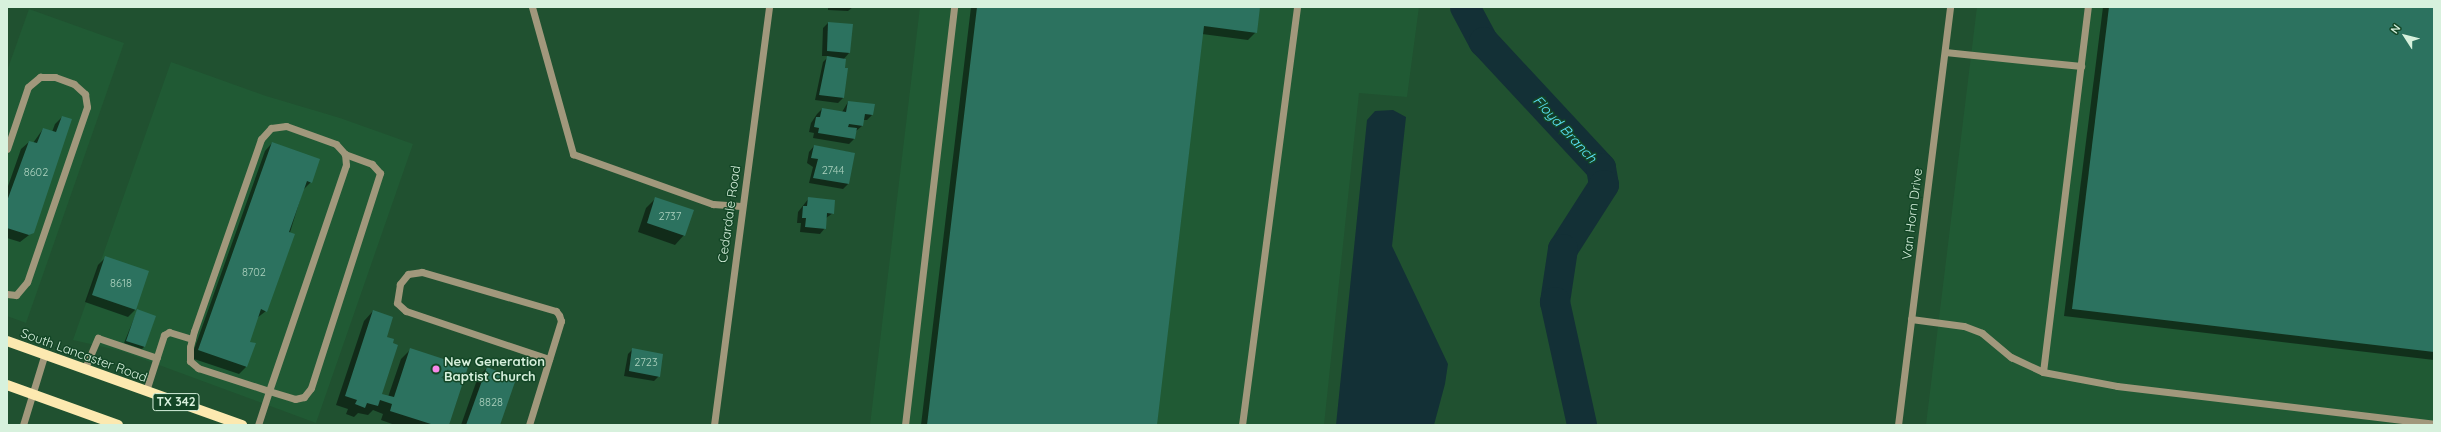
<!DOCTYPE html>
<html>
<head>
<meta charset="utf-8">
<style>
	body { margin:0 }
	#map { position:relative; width:2441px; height:432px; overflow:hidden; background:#205130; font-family:Quicksand,sans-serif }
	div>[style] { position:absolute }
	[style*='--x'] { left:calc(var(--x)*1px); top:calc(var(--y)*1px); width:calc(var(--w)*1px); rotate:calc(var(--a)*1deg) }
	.built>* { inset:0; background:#205a34 }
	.water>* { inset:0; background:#133036 }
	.shadow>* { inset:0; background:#0007 }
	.river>* { height:30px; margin:-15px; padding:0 15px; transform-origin:15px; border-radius:15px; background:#133036 }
	.building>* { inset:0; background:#2c725f }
	.minor>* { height:7px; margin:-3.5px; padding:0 3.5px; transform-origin:3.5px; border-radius:3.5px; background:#a1987c }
	.major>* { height:10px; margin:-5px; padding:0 5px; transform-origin:5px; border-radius:5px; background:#fce9b0 }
	.dots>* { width:11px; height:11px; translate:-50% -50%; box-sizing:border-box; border:2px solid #134626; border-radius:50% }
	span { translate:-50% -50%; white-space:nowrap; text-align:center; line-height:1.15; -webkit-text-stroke:3px #134626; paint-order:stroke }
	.number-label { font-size:11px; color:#acd1be }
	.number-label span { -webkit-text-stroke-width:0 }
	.shield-label span { padding:1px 3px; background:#134626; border:1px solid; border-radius:3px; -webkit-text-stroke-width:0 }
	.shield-label { font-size:12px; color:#d7f1dd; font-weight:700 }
	.street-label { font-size:13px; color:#d7f1dd }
	.poi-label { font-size:13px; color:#d7f1dd; font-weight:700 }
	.left { translate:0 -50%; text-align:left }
	.water-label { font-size:14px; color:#5ce1fa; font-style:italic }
	.frame { position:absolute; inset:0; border:8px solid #d7f1dd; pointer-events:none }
	.north { position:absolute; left:2385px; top:16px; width:40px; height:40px; -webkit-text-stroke:3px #134626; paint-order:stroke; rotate:306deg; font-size:11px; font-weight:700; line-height:16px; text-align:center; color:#d7f1dd }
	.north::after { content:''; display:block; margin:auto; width:14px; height:18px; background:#d7f1dd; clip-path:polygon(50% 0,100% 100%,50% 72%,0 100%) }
</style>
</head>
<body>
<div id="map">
	<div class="built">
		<i style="clip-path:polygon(920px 7px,1419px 7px,1407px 97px,1359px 93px,1324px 425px,870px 425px)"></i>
		<i style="clip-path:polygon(1977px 7px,2434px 7px,2434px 425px,1926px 425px)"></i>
		<i style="clip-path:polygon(29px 9px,124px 43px,26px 323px,7px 316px,7px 71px)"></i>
		<i style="clip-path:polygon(171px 62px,266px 96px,340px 118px,413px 144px,316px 423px,121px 351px,73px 340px)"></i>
	</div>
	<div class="water">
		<i style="clip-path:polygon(1393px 110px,1406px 117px,1392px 246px,1448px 364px,1445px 384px,1434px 425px,1336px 425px,1367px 120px,1375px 111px)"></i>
	</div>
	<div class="shadow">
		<i style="clip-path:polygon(828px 7px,853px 7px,848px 11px,828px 10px)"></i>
		<i style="clip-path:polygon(971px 7px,1259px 7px,1256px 32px,1248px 40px,1202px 34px,1156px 425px,921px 425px)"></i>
		<i style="clip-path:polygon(2103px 7px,2434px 7px,2434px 360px,2064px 316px)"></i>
		<i style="clip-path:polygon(828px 23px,849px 53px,843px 60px,843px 98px,838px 103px,815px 100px,823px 62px,829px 56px,822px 56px,823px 28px)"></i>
		<i style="clip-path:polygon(848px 102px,872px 115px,867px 120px,863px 120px,862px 126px,856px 131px,854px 139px,849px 144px,813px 138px,814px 133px,809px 132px,811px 123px,817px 114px,822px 109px,842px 112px)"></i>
		<i style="clip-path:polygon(62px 117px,33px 232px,20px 242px,7px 238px,7px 189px,21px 149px,29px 142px,33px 143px,43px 129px,52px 132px,55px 124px)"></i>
		<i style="clip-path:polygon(272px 143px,311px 182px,303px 190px,266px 311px,257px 318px,248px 342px,246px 367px,239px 374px,191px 358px,265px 151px)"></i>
		<i style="clip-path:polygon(814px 146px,853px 153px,848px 184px,843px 189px,809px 183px,813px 167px,807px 163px,809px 152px)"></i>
		<i style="clip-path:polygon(809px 198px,833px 213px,826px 218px,825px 228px,820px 234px,800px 232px,801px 223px,797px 223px,798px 212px)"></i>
		<i style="clip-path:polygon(655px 199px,684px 235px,675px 245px,638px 232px,646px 208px)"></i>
		<i style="clip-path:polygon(106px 257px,136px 309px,128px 317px,85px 302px,98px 265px)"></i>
		<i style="clip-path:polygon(137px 311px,144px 347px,142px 349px,124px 343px)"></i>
		<i style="clip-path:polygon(373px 311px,386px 337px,381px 394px,388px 397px,401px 359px,411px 349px,448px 425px,395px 425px,381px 420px,383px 414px,373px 410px,368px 415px,358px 413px,354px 417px,346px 414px,348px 409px,336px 405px,364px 321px)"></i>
		<i style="clip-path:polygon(633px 349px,659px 376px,654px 381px,624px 376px,628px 354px)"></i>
		<i style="clip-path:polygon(487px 368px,499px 425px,461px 425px,478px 377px)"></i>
	</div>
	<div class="river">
		<i style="--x:1465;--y:7;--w:40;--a:62"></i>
		<i style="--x:1484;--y:42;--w:172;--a:47.1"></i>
		<i style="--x:1601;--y:168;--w:17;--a:80"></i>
		<i style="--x:1604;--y:185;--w:76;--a:122.6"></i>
		<i style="--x:1563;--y:249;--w:54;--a:98.6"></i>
		<i style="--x:1555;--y:302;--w:126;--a:77.6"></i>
	</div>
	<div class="building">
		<i style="clip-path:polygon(977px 7px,1260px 7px,1257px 33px,1204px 26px,1157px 425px,927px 425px)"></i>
		<i style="clip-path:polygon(2109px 7px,2434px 7px,2434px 352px,2072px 309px)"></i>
		<i style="clip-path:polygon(828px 22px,853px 24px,850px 53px,827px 51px)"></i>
		<i style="clip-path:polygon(827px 56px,846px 59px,845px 68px,848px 68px,844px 98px,819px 95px)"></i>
		<i style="clip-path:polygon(848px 101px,875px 104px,873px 115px,865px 114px,863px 126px,849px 124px,848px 127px,857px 128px,855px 139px,818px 133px,819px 128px,814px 127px,816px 117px,820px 117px,822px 108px,846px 112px)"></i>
		<i style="clip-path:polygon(62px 116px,72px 119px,34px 233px,29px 235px,7px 228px,7px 201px,29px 141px,37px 143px,43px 128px,56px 132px)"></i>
		<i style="clip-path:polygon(272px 142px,320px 159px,312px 183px,307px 181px,289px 232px,295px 234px,267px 312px,261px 309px,250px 342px,256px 343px,247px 367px,198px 350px)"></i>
		<i style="clip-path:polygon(814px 145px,855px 153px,849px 184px,813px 178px,818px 159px,811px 158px)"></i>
		<i style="clip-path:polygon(655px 197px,694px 210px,685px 236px,647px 223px)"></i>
		<i style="clip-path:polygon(808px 197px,835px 200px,834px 214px,827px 213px,826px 229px,805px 227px,806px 218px,802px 218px,803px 206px,807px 206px)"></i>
		<i style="clip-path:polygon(105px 256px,149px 271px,136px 310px,92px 295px)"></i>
		<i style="clip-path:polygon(137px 309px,156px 316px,145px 347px,126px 341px)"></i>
		<i style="clip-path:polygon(373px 310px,393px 317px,387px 337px,394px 339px,393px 343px,398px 345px,382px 394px,394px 397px,410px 348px,468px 367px,449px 425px,434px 425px,390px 411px,392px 404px,380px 400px,378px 406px,367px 403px,365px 408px,355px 404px,357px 400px,345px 396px)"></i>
		<i style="clip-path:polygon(632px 348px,663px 354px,660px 377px,629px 371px)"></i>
		<i style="clip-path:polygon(487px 367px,516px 379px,500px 425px,466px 425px)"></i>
	</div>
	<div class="minor">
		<i style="--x:532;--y:7;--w:153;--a:74.4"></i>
		<i style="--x:573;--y:154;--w:149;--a:19.7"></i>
		<i style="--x:713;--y:204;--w:28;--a:4"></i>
		<i style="--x:1945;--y:52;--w:137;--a:5.9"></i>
		<i style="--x:7;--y:149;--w:65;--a:-71.3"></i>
		<i style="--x:28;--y:87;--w:16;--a:-40"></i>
		<i style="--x:40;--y:77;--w:15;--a:0"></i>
		<i style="--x:55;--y:77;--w:20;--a:20"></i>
		<i style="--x:74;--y:84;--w:15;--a:42"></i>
		<i style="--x:85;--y:94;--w:13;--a:81"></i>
		<i style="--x:87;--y:107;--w:185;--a:108.9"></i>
		<i style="--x:27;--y:282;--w:17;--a:130"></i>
		<i style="--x:16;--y:295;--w:9;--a:-174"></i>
		<i style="--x:1911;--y:319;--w:53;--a:7.5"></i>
		<i style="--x:1964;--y:326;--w:19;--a:21"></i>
		<i style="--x:1982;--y:333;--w:38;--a:40"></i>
		<i style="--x:2011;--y:357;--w:35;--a:25"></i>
		<i style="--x:2043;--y:372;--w:75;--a:10.7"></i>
		<i style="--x:2117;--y:386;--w:319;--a:6.8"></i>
		<i style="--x:85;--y:368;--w:33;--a:-67"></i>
		<i style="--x:98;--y:338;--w:62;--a:18.7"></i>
		<i style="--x:2043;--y:372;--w:368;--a:-83"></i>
		<i style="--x:146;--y:391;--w:59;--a:-72.2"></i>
		<i style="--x:164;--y:335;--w:6;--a:-31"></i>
		<i style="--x:169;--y:332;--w:24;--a:17"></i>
		<i style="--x:23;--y:425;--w:75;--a:-73"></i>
		<i style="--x:258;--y:425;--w:36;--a:-72"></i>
		<i style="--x:269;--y:391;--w:239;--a:-71.2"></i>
		<i style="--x:346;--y:165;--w:11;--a:-95"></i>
		<i style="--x:345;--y:154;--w:13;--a:-132"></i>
		<i style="--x:336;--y:144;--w:53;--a:-160.2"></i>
		<i style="--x:286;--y:126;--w:15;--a:172"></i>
		<i style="--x:271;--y:128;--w:15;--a:132"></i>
		<i style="--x:261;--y:139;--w:203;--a:109.2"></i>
		<i style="--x:194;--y:331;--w:16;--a:104"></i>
		<i style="--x:190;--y:347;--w:14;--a:90"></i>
		<i style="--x:190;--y:361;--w:11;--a:41"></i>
		<i style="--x:198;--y:368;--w:75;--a:17.9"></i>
		<i style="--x:269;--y:391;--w:27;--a:17"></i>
		<i style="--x:295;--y:399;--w:9;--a:-13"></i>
		<i style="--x:304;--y:397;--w:11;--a:-52"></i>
		<i style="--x:311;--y:388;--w:226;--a:-72.2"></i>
		<i style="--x:380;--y:173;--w:12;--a:-132"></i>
		<i style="--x:372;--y:164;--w:29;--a:-160"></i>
		<i style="--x:529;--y:425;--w:109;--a:-72.9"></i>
		<i style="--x:561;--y:321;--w:6;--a:-108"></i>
		<i style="--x:559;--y:315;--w:5;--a:-127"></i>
		<i style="--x:556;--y:311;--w:140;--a:-163.8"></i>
		<i style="--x:422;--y:272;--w:14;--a:172"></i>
		<i style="--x:408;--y:274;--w:13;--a:129"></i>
		<i style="--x:400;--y:284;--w:19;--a:99"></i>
		<i style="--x:397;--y:303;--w:12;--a:42"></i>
		<i style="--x:406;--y:311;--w:151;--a:18.6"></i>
		<i style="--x:714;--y:425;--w:422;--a:-82.5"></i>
		<i style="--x:905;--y:425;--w:421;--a:-83.3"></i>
		<i style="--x:1242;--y:425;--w:422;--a:-82.5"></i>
		<i style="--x:1898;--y:425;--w:421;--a:-82.9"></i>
	</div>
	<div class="major">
		<i style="--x:7;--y:341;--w:250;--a:19.7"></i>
		<i style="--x:7;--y:385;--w:118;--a:19.8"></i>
	</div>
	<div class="dots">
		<i style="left:436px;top:369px;background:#f888ea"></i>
	</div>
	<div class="number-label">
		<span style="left:833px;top:170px">2744</span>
		<span style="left:36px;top:172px">8602</span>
		<span style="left:670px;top:216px">2737</span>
		<span style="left:254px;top:272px">8702</span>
		<span style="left:121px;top:283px">8618</span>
		<span style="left:646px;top:362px">2723</span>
		<span style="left:491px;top:402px">8828</span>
	</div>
	<div class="shield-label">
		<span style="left:176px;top:402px">TX 342</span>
	</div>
	<div class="street-label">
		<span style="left:729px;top:214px;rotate:-82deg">Cedardale Road</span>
		<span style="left:1912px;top:214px;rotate:-83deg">Van Horn Drive</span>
		<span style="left:84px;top:355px;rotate:20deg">South Lancaster Road</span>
	</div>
	<div class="poi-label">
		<span class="left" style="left:444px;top:369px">New Generation<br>Baptist Church</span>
	</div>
	<div class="water-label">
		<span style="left:1565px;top:129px;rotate:47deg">Floyd Branch</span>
	</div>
	<div class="frame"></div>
	<div class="north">N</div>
</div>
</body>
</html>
